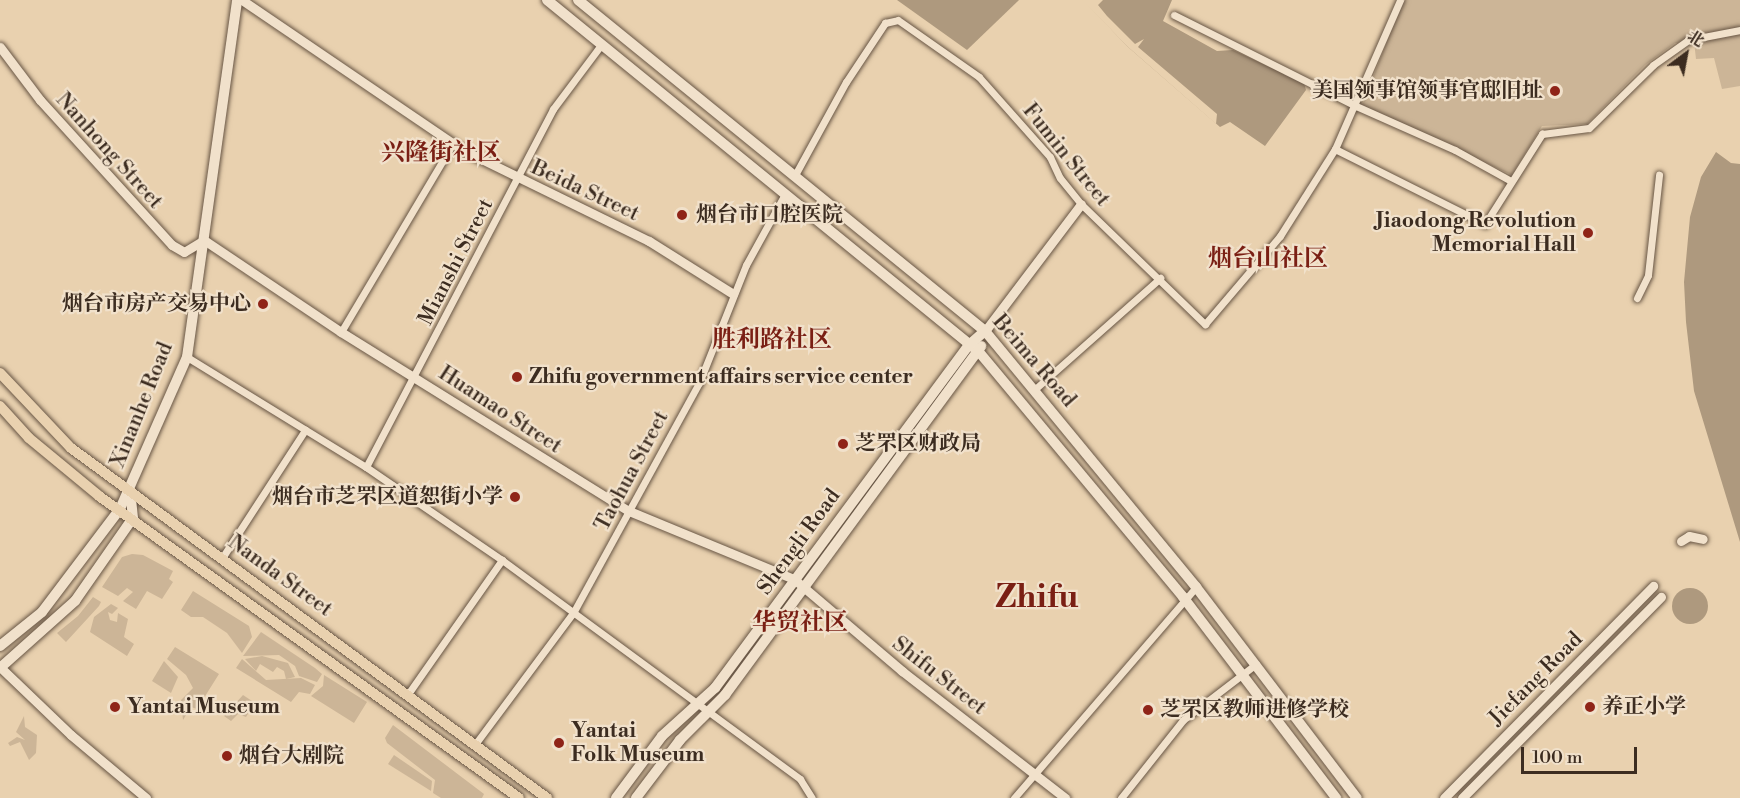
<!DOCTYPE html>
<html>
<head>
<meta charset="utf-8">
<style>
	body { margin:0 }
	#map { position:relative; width:1740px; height:798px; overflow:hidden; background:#e9d1af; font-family:"Libre Bodoni","Noto Serif SC",serif }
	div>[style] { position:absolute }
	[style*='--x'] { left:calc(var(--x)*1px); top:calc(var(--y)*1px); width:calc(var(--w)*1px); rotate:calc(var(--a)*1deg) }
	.green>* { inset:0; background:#ccb597 }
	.water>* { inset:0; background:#ae997e }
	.round { border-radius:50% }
	.pier>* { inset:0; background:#e9d1af }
	.roads { filter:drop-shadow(0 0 2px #675544) drop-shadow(0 0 2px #675544) }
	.minor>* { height:7px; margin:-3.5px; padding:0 3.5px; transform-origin:3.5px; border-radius:3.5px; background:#f1e1cb }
	.tertiary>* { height:9px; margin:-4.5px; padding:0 4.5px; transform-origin:4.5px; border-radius:4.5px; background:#f1e1cb }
	.secondary>* { height:10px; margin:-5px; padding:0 5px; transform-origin:5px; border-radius:5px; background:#f1e1cb }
	.primary>* { height:10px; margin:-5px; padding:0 5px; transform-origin:5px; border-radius:5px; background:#e9d1af }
	.dots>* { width:16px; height:16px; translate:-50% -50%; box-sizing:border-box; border:3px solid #f1e1cb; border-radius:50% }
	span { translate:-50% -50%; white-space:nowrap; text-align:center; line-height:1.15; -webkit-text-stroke:4.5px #f1e1cb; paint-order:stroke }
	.poi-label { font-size:21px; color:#3c2c20; font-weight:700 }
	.right { translate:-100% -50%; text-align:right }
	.left { translate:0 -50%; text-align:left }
	.street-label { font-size:21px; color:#3c2c20 }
	.quarter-label { font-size:24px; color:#7a1f14; font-weight:700 }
	.town-label { font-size:33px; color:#7a1f14; font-weight:700 }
	.north { position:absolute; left:1656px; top:24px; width:60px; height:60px; -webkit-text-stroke:4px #f1e1cb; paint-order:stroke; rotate:32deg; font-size:16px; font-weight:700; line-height:24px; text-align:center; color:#3c2c20 }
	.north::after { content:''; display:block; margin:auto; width:21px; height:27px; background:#3c2c20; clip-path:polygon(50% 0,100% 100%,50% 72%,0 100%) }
	.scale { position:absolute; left:1521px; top:747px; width:116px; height:27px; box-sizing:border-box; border:3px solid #3c2c20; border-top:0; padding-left:8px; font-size:18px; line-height:21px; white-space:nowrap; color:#3c2c20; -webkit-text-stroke:4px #f1e1cb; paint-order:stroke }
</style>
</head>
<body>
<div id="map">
	<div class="green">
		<i style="clip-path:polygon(1403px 0,1740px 0,1740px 86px,1722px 89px,1714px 58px,1696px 59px,1694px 42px,1675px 43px,1645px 65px,1587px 124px,1542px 126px,1512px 175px,1362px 106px)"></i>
		<i style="clip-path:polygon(132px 554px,143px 555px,173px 571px,169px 579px,173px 582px,162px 599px,147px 591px,136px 609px,123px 601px,133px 592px,127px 588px,118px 596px,102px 587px,122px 557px)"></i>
		<i style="clip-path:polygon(193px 591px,249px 626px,252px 637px,242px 653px,227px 633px,203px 617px,191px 617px,181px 610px)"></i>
		<i style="clip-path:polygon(93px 597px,101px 602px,99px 606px,66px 642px,57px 633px,78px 616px)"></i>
		<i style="clip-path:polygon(111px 604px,118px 608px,112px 614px,108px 612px,110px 620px,117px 622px,118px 613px,128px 619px,124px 637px,134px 644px,127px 656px,90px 632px,94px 617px)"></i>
		<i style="clip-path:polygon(261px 632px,315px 668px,322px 674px,317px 682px,299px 676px,295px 666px,279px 655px,243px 656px)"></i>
		<i style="clip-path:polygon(175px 647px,219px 674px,197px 709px,191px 707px,183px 720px,181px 700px,193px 688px,186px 675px,167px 659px)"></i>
		<i style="clip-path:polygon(262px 656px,288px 663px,295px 677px,286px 679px,284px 671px,277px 667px,273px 672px,260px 664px,256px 671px,245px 659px)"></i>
		<i style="clip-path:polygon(242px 659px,266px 680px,301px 678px,315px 685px,310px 694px,299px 692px,291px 702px,236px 668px)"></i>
		<i style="clip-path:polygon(164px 661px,178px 677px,171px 693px,152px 681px)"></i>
		<i style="clip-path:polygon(324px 675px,367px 702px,354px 723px,311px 696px,323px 686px)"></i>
		<i style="clip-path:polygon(243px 695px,255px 703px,246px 717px,238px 714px,231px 721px,224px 716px)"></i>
		<i style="clip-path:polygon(24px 716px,25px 727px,37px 735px,36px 753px,29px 760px,20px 742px,10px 746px,8px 743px,17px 737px,25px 740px,16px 732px)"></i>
		<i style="clip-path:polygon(393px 725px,484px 794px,482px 798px,441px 798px,433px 793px,435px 780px,387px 743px,385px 738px)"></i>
		<i style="clip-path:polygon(394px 755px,432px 781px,431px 791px,388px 764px)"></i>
	</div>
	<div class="water">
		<i style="clip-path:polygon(897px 0,1019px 0,967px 50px)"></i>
		<i style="clip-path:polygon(1083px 0,1172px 0,1163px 21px,1217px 51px,1233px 50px,1304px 83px,1306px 90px,1265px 146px,1230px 122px,1220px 127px,1128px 47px)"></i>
		<i style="clip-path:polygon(1716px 152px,1731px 163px,1740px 164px,1740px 542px,1694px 391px,1686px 322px,1684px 282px,1690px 217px,1701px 177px)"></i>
		<i class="round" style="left:1672px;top:588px;width:36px;height:36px"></i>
	</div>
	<div class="pier">
		<i style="clip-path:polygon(1082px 0,1103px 0,1098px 5px,1107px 16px,1135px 44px,1144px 39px,1138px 47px,1217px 114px,1216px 124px,1128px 47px)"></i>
	</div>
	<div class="roads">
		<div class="minor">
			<i style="--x:1174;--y:15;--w:203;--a:26.6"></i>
			<i style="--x:1356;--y:106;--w:108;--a:24"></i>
			<i style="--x:1455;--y:150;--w:64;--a:29"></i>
			<i style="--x:1335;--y:149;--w:168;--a:26.6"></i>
			<i style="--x:1485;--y:224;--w:107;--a:-57.7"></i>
			<i style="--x:1542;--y:134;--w:47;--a:-7.3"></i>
			<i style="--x:1589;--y:128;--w:90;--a:-44.5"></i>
			<i style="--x:1653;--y:65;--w:43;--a:-35.5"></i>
			<i style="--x:1688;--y:40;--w:53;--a:-10.9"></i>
			<i style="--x:795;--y:175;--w:106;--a:-61.3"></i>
			<i style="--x:846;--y:82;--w:71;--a:-56.5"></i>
			<i style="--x:885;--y:23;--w:13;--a:-13"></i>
			<i style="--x:898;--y:20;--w:99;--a:35.1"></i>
			<i style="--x:979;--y:77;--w:107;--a:48.4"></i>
			<i style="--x:1050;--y:157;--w:23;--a:65"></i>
			<i style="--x:1060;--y:178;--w:33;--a:51"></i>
			<i style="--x:1081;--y:204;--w:173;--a:44.1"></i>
			<i style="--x:1205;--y:324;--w:116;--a:-49.6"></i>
			<i style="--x:1280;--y:236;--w:103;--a:-57.7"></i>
			<i style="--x:1335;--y:149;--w:163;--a:-66.4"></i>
			<i style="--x:1637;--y:298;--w:25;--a:-64"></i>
			<i style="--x:1648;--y:275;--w:101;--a:-83.7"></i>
			<i style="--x:341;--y:332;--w:220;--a:-59.3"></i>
			<i style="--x:187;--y:357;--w:210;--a:31.6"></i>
			<i style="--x:366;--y:467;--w:165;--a:34.4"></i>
			<i style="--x:502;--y:560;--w:370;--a:36.3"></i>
			<i style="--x:800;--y:779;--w:22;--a:58"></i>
			<i style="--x:1034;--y:390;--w:169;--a:-41.6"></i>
			<i style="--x:366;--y:467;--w:404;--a:-62.4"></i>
			<i style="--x:553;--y:109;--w:80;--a:-53.1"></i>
			<i style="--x:222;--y:558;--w:153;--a:-57"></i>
			<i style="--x:408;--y:694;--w:164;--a:-55"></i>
			<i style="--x:476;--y:743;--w:162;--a:-53.3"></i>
			<i style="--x:573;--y:613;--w:262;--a:-61.3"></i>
			<i style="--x:699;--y:383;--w:127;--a:-68.3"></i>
			<i style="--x:746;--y:265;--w:79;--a:-61.2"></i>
			<i style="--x:1014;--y:798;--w:279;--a:-49.2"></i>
			<i style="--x:1121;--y:798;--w:100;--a:-51.5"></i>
			<i style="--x:1183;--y:720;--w:92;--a:-37.5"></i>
		</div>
		<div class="tertiary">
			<i style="--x:242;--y:0;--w:267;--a:34.2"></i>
			<i style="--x:463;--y:150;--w:207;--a:26.1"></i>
			<i style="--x:649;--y:241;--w:99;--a:32.2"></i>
			<i style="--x:0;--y:47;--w:66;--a:53"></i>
			<i style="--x:40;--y:100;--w:196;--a:47.7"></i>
			<i style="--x:172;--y:245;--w:14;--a:30"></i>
			<i style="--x:184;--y:252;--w:23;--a:-31"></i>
			<i style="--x:204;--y:240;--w:165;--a:33.9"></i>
			<i style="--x:341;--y:332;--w:339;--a:31.9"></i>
			<i style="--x:629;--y:511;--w:178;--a:22.4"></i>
			<i style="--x:794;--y:579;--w:142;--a:40.4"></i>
			<i style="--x:902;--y:671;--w:207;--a:37.9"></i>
			<i style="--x:985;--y:331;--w:159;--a:-52.9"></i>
			<i style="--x:1681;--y:541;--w:9;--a:-32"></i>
			<i style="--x:1689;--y:536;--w:14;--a:12"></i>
			<i style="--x:0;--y:667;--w:98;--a:43.8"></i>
			<i style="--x:71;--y:735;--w:98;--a:40"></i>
			<i style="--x:1444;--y:798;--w:298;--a:-45.4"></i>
			<i style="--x:1462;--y:798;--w:283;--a:-45.3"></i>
		</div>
		<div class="secondary">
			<i style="--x:547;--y:0;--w:557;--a:39.17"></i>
			<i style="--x:979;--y:352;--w:319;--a:50.2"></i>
			<i style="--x:1183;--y:597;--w:253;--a:52.7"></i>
			<i style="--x:578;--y:0;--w:525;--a:39.12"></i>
			<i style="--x:985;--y:331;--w:332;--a:50.5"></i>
			<i style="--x:1196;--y:587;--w:265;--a:52.7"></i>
			<i style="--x:0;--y:646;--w:54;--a:-39"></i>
			<i style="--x:42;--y:612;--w:129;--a:-52.9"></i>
			<i style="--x:120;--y:509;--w:166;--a:-66.2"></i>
			<i style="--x:187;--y:357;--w:360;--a:-82"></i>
			<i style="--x:0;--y:668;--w:101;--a:-41.8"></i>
			<i style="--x:75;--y:601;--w:101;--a:-55.1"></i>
			<i style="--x:133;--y:518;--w:27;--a:-96"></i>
			<i style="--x:616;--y:798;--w:77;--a:-53.4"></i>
			<i style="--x:662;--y:736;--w:72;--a:-42.2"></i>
			<i style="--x:715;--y:688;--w:428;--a:-53.5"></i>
			<i style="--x:970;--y:344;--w:20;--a:-41"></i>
			<i style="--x:636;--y:798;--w:73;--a:-52.8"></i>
			<i style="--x:680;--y:740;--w:64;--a:-45"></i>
			<i style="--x:725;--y:695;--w:433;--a:-53.7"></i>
		</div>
		<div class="primary">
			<i style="--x:0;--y:373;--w:103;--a:46.6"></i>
			<i style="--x:71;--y:448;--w:591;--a:36.33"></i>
			<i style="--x:0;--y:406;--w:43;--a:47.8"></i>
			<i style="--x:29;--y:438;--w:91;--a:39.6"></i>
			<i style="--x:99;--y:496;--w:517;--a:35.72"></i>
		</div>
	</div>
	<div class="dots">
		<i style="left:1555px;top:91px;background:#8f2418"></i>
		<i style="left:682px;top:215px;background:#8f2418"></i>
		<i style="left:1588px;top:233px;background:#8f2418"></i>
		<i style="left:263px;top:304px;background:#8f2418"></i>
		<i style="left:517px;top:377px;background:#8f2418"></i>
		<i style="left:843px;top:444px;background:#8f2418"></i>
		<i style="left:515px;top:497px;background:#8f2418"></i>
		<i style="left:115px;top:707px;background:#8f2418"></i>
		<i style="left:1590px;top:707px;background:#8f2418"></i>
		<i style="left:1148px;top:710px;background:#8f2418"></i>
		<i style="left:559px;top:743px;background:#8f2418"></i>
		<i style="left:227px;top:756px;background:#8f2418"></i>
	</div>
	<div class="poi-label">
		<span class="right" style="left:1543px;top:91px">美国领事馆领事官邸旧址</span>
		<span class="left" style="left:696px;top:215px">烟台市口腔医院</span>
		<span class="right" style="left:1576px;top:233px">Jiaodong Revolution<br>Memorial Hall</span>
		<span class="right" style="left:251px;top:304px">烟台市房产交易中心</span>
		<span class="left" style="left:529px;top:377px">Zhifu government affairs service center</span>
		<span class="left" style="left:855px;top:444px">芝罘区财政局</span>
		<span class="right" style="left:503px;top:497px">烟台市芝罘区道恕街小学</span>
		<span class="left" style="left:127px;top:707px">Yantai Museum</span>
		<span class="left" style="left:1602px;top:707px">养正小学</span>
		<span class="left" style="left:1160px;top:710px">芝罘区教师进修学校</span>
		<span class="left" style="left:571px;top:743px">Yantai<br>Folk Museum</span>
		<span class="left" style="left:239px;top:756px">烟台大剧院</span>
	</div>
	<div class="street-label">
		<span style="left:109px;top:151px;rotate:48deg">Nanhong Street</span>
		<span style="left:1066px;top:155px;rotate:51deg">Fumin Street</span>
		<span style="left:585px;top:191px;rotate:25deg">Beida Street</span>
		<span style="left:456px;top:262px;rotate:-63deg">Mianshi Street</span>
		<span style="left:1034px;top:361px;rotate:49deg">Beima Road</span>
		<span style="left:142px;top:405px;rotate:-68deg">Xinanhe Road</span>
		<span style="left:500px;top:410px;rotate:33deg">Huamao Street</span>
		<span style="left:632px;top:471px;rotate:-62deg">Taohua Street</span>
		<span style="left:799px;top:542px;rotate:-54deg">Shengli Road</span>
		<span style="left:280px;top:576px;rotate:36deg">Nanda Street</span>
		<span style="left:939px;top:676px;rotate:38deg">Shifu Street</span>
		<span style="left:1536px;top:679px;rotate:-45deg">Jiefang Road</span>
	</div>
	<div class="quarter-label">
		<span style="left:441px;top:154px">兴隆街社区</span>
		<span style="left:1268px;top:260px">烟台山社区</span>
		<span style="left:772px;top:341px">胜利路社区</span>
		<span style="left:800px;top:624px">华贸社区</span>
	</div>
	<div class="town-label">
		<span style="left:1037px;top:598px">Zhifu</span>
	</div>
	<div class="north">北</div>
	<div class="scale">100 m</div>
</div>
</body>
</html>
